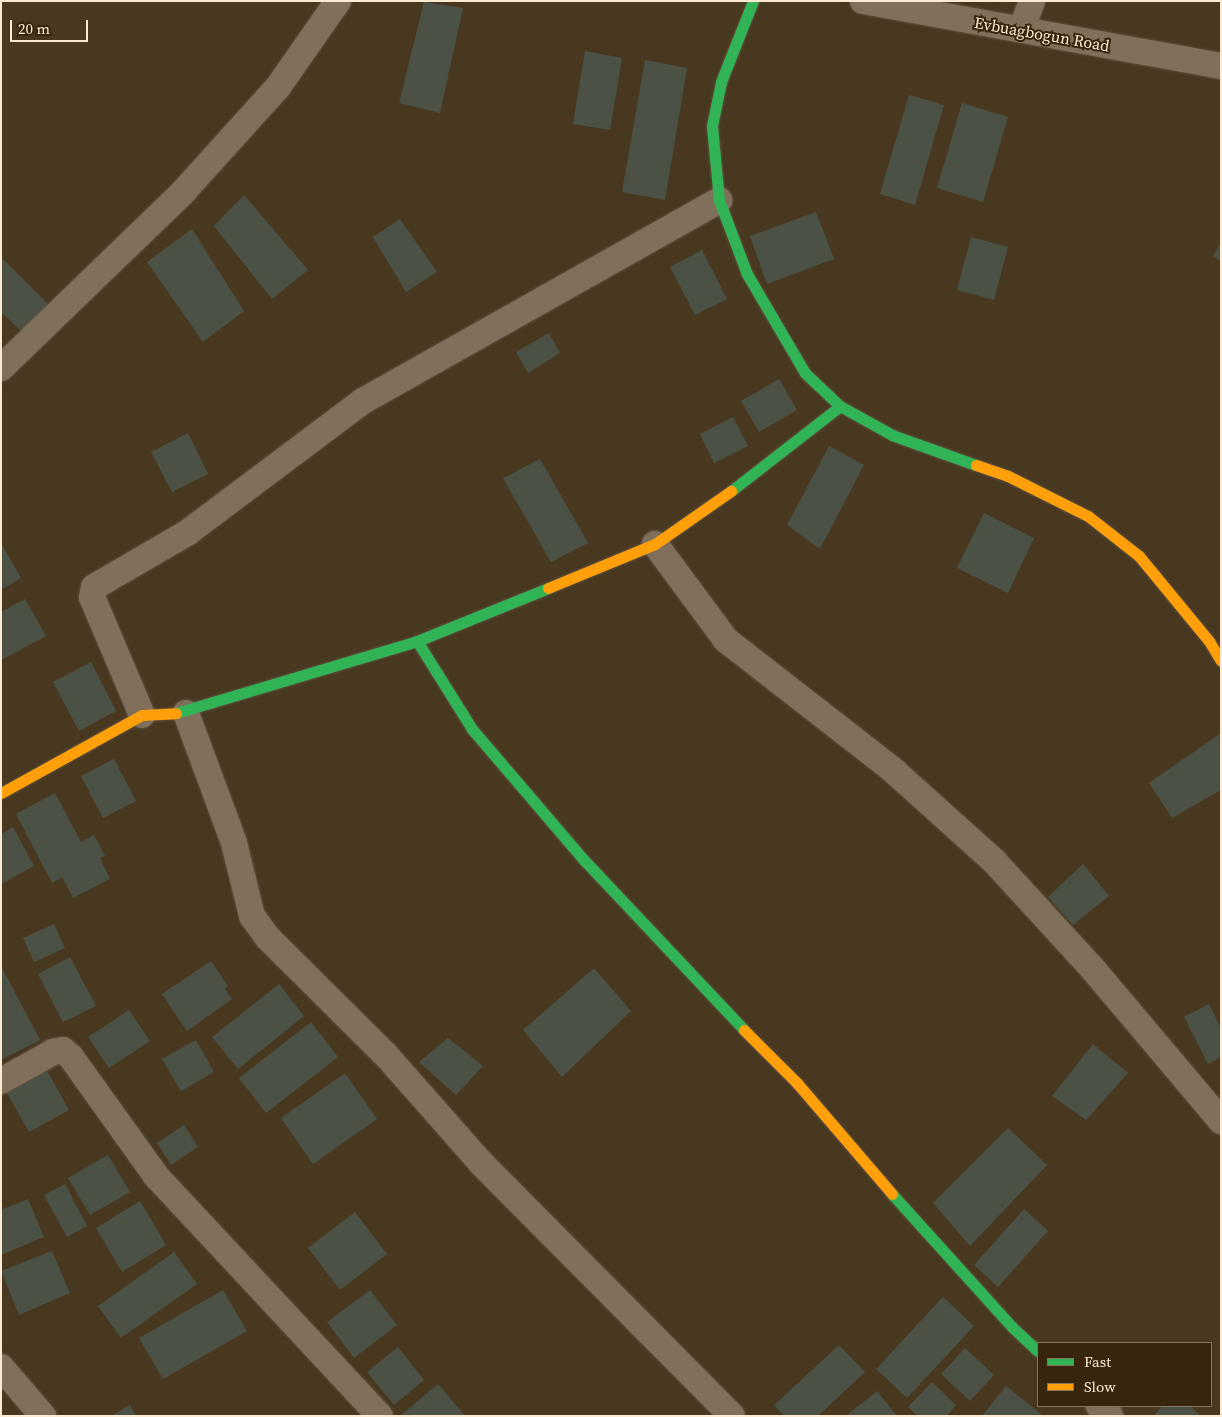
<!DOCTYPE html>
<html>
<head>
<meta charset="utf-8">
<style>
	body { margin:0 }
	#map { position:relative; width:1222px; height:1417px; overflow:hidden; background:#493820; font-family:"Source Serif 4",serif }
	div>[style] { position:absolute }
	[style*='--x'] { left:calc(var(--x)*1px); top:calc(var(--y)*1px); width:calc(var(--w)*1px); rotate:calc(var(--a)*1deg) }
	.building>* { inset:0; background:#4b5245 }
	.roads { filter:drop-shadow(0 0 1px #5e5140) drop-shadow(0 0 1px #5e5140) }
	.street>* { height:26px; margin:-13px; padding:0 13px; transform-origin:13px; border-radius:13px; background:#7f6f5b }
	.fast>* { height:11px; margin:-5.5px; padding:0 5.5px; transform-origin:5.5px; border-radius:5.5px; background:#30b455 }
	.slow>* { height:11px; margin:-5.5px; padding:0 5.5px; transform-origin:5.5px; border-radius:5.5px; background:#ff9f0a }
	span { translate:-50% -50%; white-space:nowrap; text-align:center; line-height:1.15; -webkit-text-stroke:4px #37250e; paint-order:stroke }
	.street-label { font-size:16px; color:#fcead3 }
	.frame { position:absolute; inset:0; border:2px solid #fcead3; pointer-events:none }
	.legend { position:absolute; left:1037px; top:1342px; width:175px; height:65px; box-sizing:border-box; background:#37250e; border:1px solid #86745d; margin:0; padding:6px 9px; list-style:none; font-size:15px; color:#fcead3 }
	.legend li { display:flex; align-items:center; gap:10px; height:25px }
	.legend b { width:25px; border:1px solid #86745d }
	.scale { position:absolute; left:10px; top:20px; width:78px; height:22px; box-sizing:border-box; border:2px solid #fcead3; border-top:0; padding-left:6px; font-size:15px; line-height:18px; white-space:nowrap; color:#fcead3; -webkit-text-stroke:4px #37250e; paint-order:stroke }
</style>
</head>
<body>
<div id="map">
	<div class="building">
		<i style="clip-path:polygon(424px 2px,463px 8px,440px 113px,399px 103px)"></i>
		<i style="clip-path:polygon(585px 51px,622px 58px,610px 130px,573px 124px)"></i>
		<i style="clip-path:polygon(645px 60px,687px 68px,665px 200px,622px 192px)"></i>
		<i style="clip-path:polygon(909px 95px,944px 105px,915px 205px,880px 194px)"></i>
		<i style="clip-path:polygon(962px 103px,1008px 117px,983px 202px,937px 188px)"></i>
		<i style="clip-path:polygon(244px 195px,308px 270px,272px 299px,214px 226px)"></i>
		<i style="clip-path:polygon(816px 212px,834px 259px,767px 284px,750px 236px)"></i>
		<i style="clip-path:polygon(400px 219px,437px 272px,406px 292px,373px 237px)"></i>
		<i style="clip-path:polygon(192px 229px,244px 311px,203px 342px,147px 262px)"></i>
		<i style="clip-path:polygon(971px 237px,1008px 247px,994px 300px,957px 290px)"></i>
		<i style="clip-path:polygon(1221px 242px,1221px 261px,1213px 256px)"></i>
		<i style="clip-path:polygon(702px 250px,727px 299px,695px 315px,670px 267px)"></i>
		<i style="clip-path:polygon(1px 257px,51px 307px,25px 335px,1px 312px)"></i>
		<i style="clip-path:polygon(549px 333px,560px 353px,528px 373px,516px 352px)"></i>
		<i style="clip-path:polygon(779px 379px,797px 410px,759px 432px,741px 401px)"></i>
		<i style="clip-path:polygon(733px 417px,748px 446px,714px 463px,700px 434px)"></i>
		<i style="clip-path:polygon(188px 433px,208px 474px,172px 492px,151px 452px)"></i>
		<i style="clip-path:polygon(829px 446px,864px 465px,820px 549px,787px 525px)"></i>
		<i style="clip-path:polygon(540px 459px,588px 543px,551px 562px,503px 478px)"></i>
		<i style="clip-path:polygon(984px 513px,1034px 538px,1008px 593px,957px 568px)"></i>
		<i style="clip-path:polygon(1px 543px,21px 578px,1px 590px)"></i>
		<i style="clip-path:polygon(25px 599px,46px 636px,1px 660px,1px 612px)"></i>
		<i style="clip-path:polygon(91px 662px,116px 711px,79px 731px,53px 682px)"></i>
		<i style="clip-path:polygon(1221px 733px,1221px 790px,1172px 818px,1149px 783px)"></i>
		<i style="clip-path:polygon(114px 759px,136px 801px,103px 818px,81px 776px)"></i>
		<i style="clip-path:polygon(55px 793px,81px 842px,94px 835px,105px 856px,100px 858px,110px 879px,73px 898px,62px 877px,52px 883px,16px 814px)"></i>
		<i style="clip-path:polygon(13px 827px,34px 866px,1px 884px,1px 834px)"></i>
		<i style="clip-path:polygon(1083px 864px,1109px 896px,1073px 925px,1048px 897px)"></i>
		<i style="clip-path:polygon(54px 924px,65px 948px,34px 962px,23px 938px)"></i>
		<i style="clip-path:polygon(70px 957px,96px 1006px,63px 1022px,38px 974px)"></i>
		<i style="clip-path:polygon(211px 961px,228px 986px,225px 989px,232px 999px,187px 1031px,162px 994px)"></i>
		<i style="clip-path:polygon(1px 966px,40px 1040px,1px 1060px)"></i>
		<i style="clip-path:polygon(594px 968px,631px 1011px,562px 1077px,523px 1030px)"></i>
		<i style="clip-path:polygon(279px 984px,304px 1016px,238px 1069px,212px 1037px)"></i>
		<i style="clip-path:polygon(1209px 1004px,1221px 1028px,1221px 1057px,1208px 1064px,1184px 1017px)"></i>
		<i style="clip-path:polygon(129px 1010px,150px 1041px,109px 1068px,88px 1037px)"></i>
		<i style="clip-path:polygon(311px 1022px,338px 1057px,266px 1113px,239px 1078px)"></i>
		<i style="clip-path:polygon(448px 1038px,483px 1066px,456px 1095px,419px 1062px)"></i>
		<i style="clip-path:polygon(196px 1040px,214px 1072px,181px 1091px,162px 1059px)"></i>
		<i style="clip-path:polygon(1093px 1044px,1128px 1073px,1086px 1120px,1052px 1096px)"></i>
		<i style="clip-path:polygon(46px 1069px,69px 1110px,29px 1132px,6px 1091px)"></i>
		<i style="clip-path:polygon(345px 1073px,377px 1119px,313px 1164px,281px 1118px)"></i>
		<i style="clip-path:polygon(184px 1125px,198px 1147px,171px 1165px,157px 1143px)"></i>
		<i style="clip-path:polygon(1008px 1128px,1047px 1165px,970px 1246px,933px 1203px)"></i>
		<i style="clip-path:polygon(108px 1155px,130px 1192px,90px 1215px,68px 1178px)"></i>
		<i style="clip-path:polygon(65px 1184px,87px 1226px,67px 1237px,44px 1195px)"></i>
		<i style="clip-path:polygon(28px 1199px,44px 1237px,1px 1255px,1px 1210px)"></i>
		<i style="clip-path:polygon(140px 1201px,166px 1245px,122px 1272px,96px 1228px)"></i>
		<i style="clip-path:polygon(1024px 1209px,1048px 1231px,998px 1287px,974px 1265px)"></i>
		<i style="clip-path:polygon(355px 1212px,387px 1254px,340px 1290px,308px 1248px)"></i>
		<i style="clip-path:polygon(52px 1251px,70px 1293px,19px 1315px,1px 1271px)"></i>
		<i style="clip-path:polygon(174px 1252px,197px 1284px,121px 1338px,98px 1306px)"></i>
		<i style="clip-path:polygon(223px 1290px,247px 1331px,163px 1379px,139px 1338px)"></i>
		<i style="clip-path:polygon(370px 1290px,397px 1325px,354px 1358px,327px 1322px)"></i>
		<i style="clip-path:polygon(943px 1297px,974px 1326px,907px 1398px,876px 1369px)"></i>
		<i style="clip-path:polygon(839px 1345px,865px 1372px,818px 1416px,784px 1416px,774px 1405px)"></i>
		<i style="clip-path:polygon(398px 1347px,424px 1380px,394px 1405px,367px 1372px)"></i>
		<i style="clip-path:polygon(965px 1348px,994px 1375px,970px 1401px,941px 1374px)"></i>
		<i style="clip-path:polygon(932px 1382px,956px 1405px,947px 1416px,917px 1416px,908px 1407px)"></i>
		<i style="clip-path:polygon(438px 1384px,465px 1416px,400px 1416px)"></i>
		<i style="clip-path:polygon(1006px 1386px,1041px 1414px,1040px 1416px,982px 1416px)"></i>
		<i style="clip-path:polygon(877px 1391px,897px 1416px,846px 1416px)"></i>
		<i style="clip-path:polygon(130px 1405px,136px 1416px,111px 1416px)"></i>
		<i style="clip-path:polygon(1162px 1406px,1190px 1406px,1201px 1416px,1154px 1416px)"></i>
	</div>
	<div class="roads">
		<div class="street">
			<i style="--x:863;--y:1;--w:364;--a:10.3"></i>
			<i style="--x:1021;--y:30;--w:31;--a:-69"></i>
			<i style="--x:1;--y:368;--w:255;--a:-44"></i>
			<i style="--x:184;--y:191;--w:140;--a:-47.9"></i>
			<i style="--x:278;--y:87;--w:105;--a:-55.1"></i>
			<i style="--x:655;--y:544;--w:119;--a:53.5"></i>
			<i style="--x:726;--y:640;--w:213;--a:37.9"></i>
			<i style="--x:894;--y:771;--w:135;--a:42"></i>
			<i style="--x:994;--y:861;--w:147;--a:47.5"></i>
			<i style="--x:1093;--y:969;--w:199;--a:49.9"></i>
			<i style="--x:186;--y:713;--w:139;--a:69.7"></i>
			<i style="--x:234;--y:843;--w:75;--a:76.1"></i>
			<i style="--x:252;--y:916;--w:27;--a:54"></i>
			<i style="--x:268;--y:938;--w:165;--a:44.8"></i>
			<i style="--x:385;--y:1054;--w:145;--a:48.6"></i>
			<i style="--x:481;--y:1163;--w:356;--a:45.2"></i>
			<i style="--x:142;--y:715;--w:128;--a:-113"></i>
			<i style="--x:92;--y:597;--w:10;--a:-79"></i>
			<i style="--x:94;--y:587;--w:108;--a:-30.1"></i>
			<i style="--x:187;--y:533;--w:220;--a:-36.9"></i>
			<i style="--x:363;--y:401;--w:409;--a:-29.4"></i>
			<i style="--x:1;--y:1081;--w:60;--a:-29.1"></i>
			<i style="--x:53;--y:1052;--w:10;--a:-11"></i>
			<i style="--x:63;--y:1050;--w:11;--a:41"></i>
			<i style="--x:71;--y:1057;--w:148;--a:54.4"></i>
			<i style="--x:157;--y:1177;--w:327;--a:47"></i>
			<i style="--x:1;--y:1367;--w:65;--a:49.4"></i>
			<i style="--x:1099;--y:1406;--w:15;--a:42"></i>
		</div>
		<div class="fast">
			<i style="--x:753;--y:1;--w:87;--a:111.6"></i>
			<i style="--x:721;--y:82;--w:45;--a:101.6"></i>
			<i style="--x:712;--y:126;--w:74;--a:84.6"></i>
			<i style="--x:719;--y:200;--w:79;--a:69.3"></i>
			<i style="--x:747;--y:274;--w:115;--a:59.6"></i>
			<i style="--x:805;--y:373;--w:48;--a:43.3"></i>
			<i style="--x:840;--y:406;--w:60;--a:29.1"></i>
			<i style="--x:892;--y:435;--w:89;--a:19.7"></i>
			<i style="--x:731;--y:491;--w:138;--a:-37.9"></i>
			<i style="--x:417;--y:641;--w:104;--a:58"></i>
			<i style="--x:472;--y:729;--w:172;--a:49.5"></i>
			<i style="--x:584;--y:860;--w:233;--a:46.7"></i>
			<i style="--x:176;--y:713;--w:252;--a:-16.6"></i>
			<i style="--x:417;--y:641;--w:141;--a:-22"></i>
			<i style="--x:892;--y:1194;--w:179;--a:47.9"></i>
			<i style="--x:1012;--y:1327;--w:35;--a:43"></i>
		</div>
		<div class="slow">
			<i style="--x:976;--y:465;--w:34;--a:19"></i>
			<i style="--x:1008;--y:476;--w:89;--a:26.6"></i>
			<i style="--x:1088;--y:516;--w:65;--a:38.1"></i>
			<i style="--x:1139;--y:556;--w:110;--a:50.5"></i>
			<i style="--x:1209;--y:641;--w:23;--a:59"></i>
			<i style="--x:548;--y:588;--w:116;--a:-22.4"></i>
			<i style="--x:655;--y:544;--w:93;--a:-34.9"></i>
			<i style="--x:1;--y:793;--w:161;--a:-29"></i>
			<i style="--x:142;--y:715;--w:34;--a:-3"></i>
			<i style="--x:744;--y:1030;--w:75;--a:45"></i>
			<i style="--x:797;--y:1083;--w:146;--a:49.4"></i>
		</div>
	</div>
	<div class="street-label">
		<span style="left:1042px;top:34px;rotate:10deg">Evbuagbogun Road</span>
	</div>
	<div class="frame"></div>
	<ul class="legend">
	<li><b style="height:6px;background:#30b455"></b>Fast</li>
	<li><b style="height:6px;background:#ff9f0a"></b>Slow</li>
	</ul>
	<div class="scale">20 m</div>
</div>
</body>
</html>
